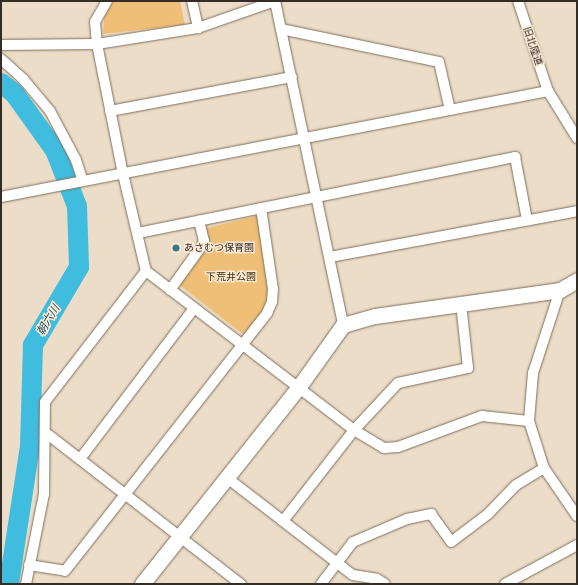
<!DOCTYPE html>
<html>
<head>
<meta charset="utf-8">
<style>
	body { margin:0 }
	#map { position:relative; width:578px; height:585px; overflow:hidden; background:#ecddc8; font-family:"Titillium Web","Noto Sans JP",sans-serif }
	div>[style] { position:absolute }
	[style*='--x'] { left:calc(var(--x)*1px); top:calc(var(--y)*1px); width:calc(var(--w)*1px); rotate:calc(var(--a)*1deg) }
	.green>* { inset:0; background:#efbe77 }
	.river>* { height:20px; margin:-10px; padding:0 10px; transform-origin:10px; border-radius:10px; background:#40bdde }
	.roads { filter:drop-shadow(0 0 1px #7c6f5c) drop-shadow(0 0 1px #7c6f5c) }
	.street>* { height:10px; margin:-5px; padding:0 5px; transform-origin:5px; border-radius:5px; background:#fff }
	.secondary>* { height:15px; margin:-7.5px; padding:0 7.5px; transform-origin:7.5px; border-radius:7.5px; background:#fff }
	.dots>* { width:11px; height:11px; translate:-50% -50%; box-sizing:border-box; border:2px solid #faead5; border-radius:50% }
	span { translate:-50% -50%; white-space:nowrap; text-align:center; line-height:1.15; -webkit-text-stroke:3px #faead5; paint-order:stroke }
	.street-label { font-size:10px; color:#332d25 }
	.poi-label { font-size:10px; color:#332d25 }
	.left { translate:0 -50%; text-align:left }
	.park-label { font-size:10px; color:#412b07 }
	.water-label { font-size:11px; color:#1e515f; font-style:italic }
	.frame { position:absolute; inset:0; border:2px solid #332d25; pointer-events:none }
</style>
</head>
<body>
<div id="map">
	<div class="green">
		<i style="clip-path:polygon(113px 1px,180px 1px,185px 25px,103px 34px,104px 18px)"></i>
		<i style="clip-path:polygon(260px 215px,270px 291px,267px 305px,244px 335px,177px 283px,206px 246px,207px 228px)"></i>
	</div>
	<div class="river">
		<i style="--x:1;--y:83;--w:16;--a:38"></i>
		<i style="--x:14;--y:93;--w:70;--a:54.3"></i>
		<i style="--x:55;--y:150;--w:60;--a:68.6"></i>
		<i style="--x:77;--y:206;--w:61;--a:88.1"></i>
		<i style="--x:79;--y:267;--w:91;--a:120.5"></i>
		<i style="--x:33;--y:345;--w:101;--a:91.7"></i>
		<i style="--x:30;--y:446;--w:140;--a:98.7"></i>
	</div>
	<div class="roads">
		<div class="street">
			<i style="--x:107;--y:1;--w:24;--a:120"></i>
			<i style="--x:95;--y:22;--w:22;--a:85"></i>
			<i style="--x:97;--y:44;--w:133;--a:78.7"></i>
			<i style="--x:123;--y:174;--w:100;--a:76.7"></i>
			<i style="--x:146;--y:271;--w:262;--a:37.4"></i>
			<i style="--x:354;--y:430;--w:35;--a:31"></i>
			<i style="--x:384;--y:448;--w:14;--a:-4"></i>
			<i style="--x:398;--y:447;--w:90;--a:-20.3"></i>
			<i style="--x:482;--y:416;--w:47;--a:6.1"></i>
			<i style="--x:192;--y:1;--w:28;--a:77"></i>
			<i style="--x:275;--y:1;--w:331;--a:78.1"></i>
			<i style="--x:518;--y:1;--w:95;--a:71.6"></i>
			<i style="--x:548;--y:91;--w:55;--a:58.3"></i>
			<i style="--x:281;--y:29;--w:161;--a:11.8"></i>
			<i style="--x:439;--y:62;--w:49;--a:77.1"></i>
			<i style="--x:1;--y:45;--w:96;--a:-0.6"></i>
			<i style="--x:97;--y:44;--w:102;--a:-9"></i>
			<i style="--x:198;--y:28;--w:82;--a:-19.3"></i>
			<i style="--x:1;--y:59;--w:31;--a:42"></i>
			<i style="--x:24;--y:80;--w:40;--a:50"></i>
			<i style="--x:50;--y:111;--w:55;--a:62"></i>
			<i style="--x:76;--y:160;--w:22;--a:72"></i>
			<i style="--x:110;--y:111;--w:185;--a:-10.6"></i>
			<i style="--x:1;--y:197;--w:557;--a:-10.97"></i>
			<i style="--x:138;--y:233;--w:385;--a:-11.4"></i>
			<i style="--x:515;--y:157;--w:64;--a:79.2"></i>
			<i style="--x:330;--y:257;--w:251;--a:-10.5"></i>
			<i style="--x:170;--y:290;--w:53;--a:-54.2"></i>
			<i style="--x:201;--y:247;--w:7;--a:-63"></i>
			<i style="--x:204;--y:241;--w:21;--a:-104"></i>
			<i style="--x:560;--y:290;--w:87;--a:108"></i>
			<i style="--x:533;--y:373;--w:48;--a:94.8"></i>
			<i style="--x:529;--y:421;--w:49;--a:72.3"></i>
			<i style="--x:544;--y:468;--w:58;--a:55.5"></i>
			<i style="--x:46;--y:433;--w:247;--a:37.8"></i>
			<i style="--x:80;--y:459;--w:189;--a:-52.9"></i>
			<i style="--x:226;--y:477;--w:160;--a:37.7"></i>
			<i style="--x:353;--y:575;--w:24;--a:9"></i>
			<i style="--x:377;--y:579;--w:9;--a:32"></i>
			<i style="--x:283;--y:521;--w:115;--a:-52"></i>
			<i style="--x:354;--y:430;--w:64;--a:-46.9"></i>
			<i style="--x:398;--y:383;--w:72;--a:-12.1"></i>
			<i style="--x:468;--y:368;--w:64;--a:-96.2"></i>
			<i style="--x:29;--y:565;--w:36;--a:9"></i>
			<i style="--x:65;--y:571;--w:328;--a:-51.9"></i>
			<i style="--x:267;--y:313;--w:12;--a:-66"></i>
			<i style="--x:272;--y:302;--w:13;--a:-86"></i>
			<i style="--x:273;--y:289;--w:82;--a:-98.4"></i>
			<i style="--x:26;--y:584;--w:92;--a:-78.7"></i>
			<i style="--x:44;--y:494;--w:92;--a:-89.4"></i>
			<i style="--x:45;--y:402;--w:165;--a:-52.4"></i>
			<i style="--x:321;--y:584;--w:53;--a:-52.7"></i>
			<i style="--x:353;--y:542;--w:59;--a:-23.1"></i>
			<i style="--x:407;--y:519;--w:25;--a:-12"></i>
			<i style="--x:431;--y:514;--w:34;--a:54"></i>
			<i style="--x:451;--y:542;--w:46;--a:-37.1"></i>
			<i style="--x:488;--y:514;--w:40;--a:-46"></i>
			<i style="--x:516;--y:485;--w:33;--a:-31"></i>
			<i style="--x:505;--y:584;--w:82;--a:-28.4"></i>
		</div>
		<div class="secondary">
			<i style="--x:142;--y:584;--w:251;--a:-51.5"></i>
			<i style="--x:298;--y:388;--w:77;--a:-54.5"></i>
			<i style="--x:343;--y:325;--w:33;--a:-16"></i>
			<i style="--x:375;--y:316;--w:187;--a:-8"></i>
			<i style="--x:560;--y:290;--w:20;--a:-30"></i>
		</div>
	</div>
	<div class="dots">
		<i style="left:176px;top:248px;background:#357789"></i>
	</div>
	<div class="street-label">
		<span style="left:533px;top:46px;rotate:71deg">旧北陸道</span>
	</div>
	<div class="poi-label">
		<span class="left" style="left:184px;top:248px">あさむつ保育園</span>
	</div>
	<div class="park-label">
		<span style="left:231px;top:277px">下荒井公園</span>
	</div>
	<div class="water-label">
		<span style="left:48px;top:320px;rotate:-59deg">朝六川</span>
	</div>
	<div class="frame"></div>
</div>
</body>
</html>
